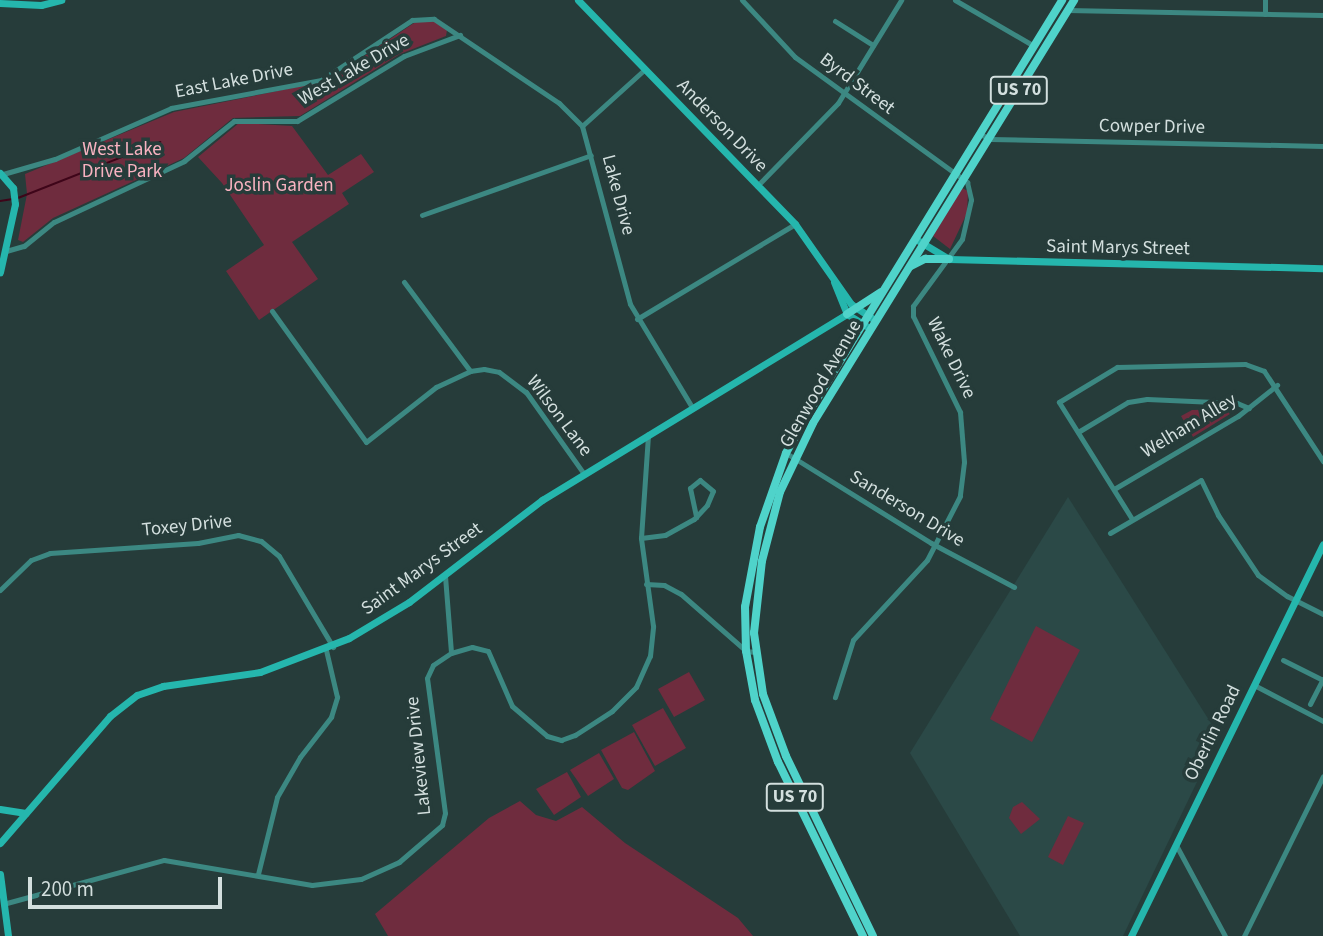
<!DOCTYPE html>
<html>
<head>
<meta charset="utf-8">
<style>
	body { margin:0 }
	#map { position:relative; width:1323px; height:936px; overflow:hidden; background:#263c3a; font-family:"Source Sans 3",sans-serif }
	div>[style] { position:absolute }
	[style*='--x'] { left:calc(var(--x)*1px); top:calc(var(--y)*1px); width:calc(var(--w)*1px); rotate:calc(var(--a)*1deg) }
	.built>* { inset:0; background:#2b4947 }
	.green>* { inset:0; background:#6f2c3e }
	.stream>* { height:2px; margin:-1px; padding:0 1px; transform-origin:1px; border-radius:1px; background:#3e0519 }
	.street>* { height:5px; margin:-2.5px; padding:0 2.5px; transform-origin:2.5px; border-radius:2.5px; background:#3c8882 }
	.secondary>* { height:7px; margin:-3.5px; padding:0 3.5px; transform-origin:3.5px; border-radius:3.5px; background:#25b6ad }
	.primary>* { height:8px; margin:-4px; padding:0 4px; transform-origin:4px; border-radius:4px; background:#4fd3ca }
	span { translate:-50% -50%; white-space:nowrap; text-align:center; line-height:1.15; -webkit-text-stroke:7px #263c3a; paint-order:stroke }
	.shield-label span { padding:2px 5px; background:#263c3a; border:2px solid; border-radius:5px; -webkit-text-stroke-width:0 }
	.shield-label { font-size:18px; color:#d3dfde; font-weight:700 }
	.street-label { font-size:19px; color:#d3dfde }
	.park-label { font-size:19px; color:#f8b2c0 }
	.scale { position:absolute; left:28px; top:877px; width:194px; height:32px; box-sizing:border-box; border:4px solid #d3dfde; border-top:0; padding-left:9px; font-size:21px; line-height:24px; white-space:nowrap; color:#d3dfde; -webkit-text-stroke:5px #263c3a; paint-order:stroke }
</style>
</head>
<body>
<div id="map">
	<div class="built">
		<i style="clip-path:polygon(1068px 497px,1219px 736px,1123px 936px,1020px 936px,910px 753px)"></i>
	</div>
	<div class="green">
		<i style="clip-path:polygon(434px 20px,447px 30px,446px 36px,400px 54px,300px 116px,233px 118px,184px 158px,53px 218px,23px 242px,18px 240px,27px 194px,25px 174px,174px 112px,327px 81px,417px 21px)"></i>
		<i style="clip-path:polygon(239px 123px,292px 126px,328px 175px,361px 154px,374px 172px,342px 193px,349px 204px,292px 242px,318px 279px,259px 320px,226px 271px,264px 245px,222px 183px,198px 157px)"></i>
		<i style="clip-path:polygon(962px 188px,968px 191px,967px 213px,950px 249px,933px 236px)"></i>
		<i style="clip-path:polygon(1226px 409px,1230px 414px,1193px 437px,1181px 416px,1192px 410px)"></i>
		<i style="clip-path:polygon(1036px 626px,1080px 650px,1032px 742px,990px 719px)"></i>
		<i style="clip-path:polygon(689px 672px,705px 700px,674px 717px,658px 689px)"></i>
		<i style="clip-path:polygon(663px 708px,686px 748px,655px 766px,632px 725px)"></i>
		<i style="clip-path:polygon(634px 732px,655px 771px,628px 790px,622px 788px,601px 750px)"></i>
		<i style="clip-path:polygon(599px 753px,614px 779px,588px 796px,570px 770px)"></i>
		<i style="clip-path:polygon(567px 772px,581px 797px,554px 815px,536px 789px)"></i>
		<i style="clip-path:polygon(520px 801px,536px 815px,556px 821px,582px 807px,625px 843px,738px 918px,753px 936px,388px 936px,375px 914px,489px 818px)"></i>
		<i style="clip-path:polygon(1022px 802px,1040px 819px,1021px 834px,1009px 818px,1013px 807px)"></i>
		<i style="clip-path:polygon(1068px 816px,1084px 823px,1063px 865px,1048px 857px)"></i>
	</div>
	<div class="stream">
		<i style="--x:18;--y:198;--w:153;--a:-21.5"></i>
		<i style="--x:0;--y:201;--w:13;--a:-9"></i>
	</div>
	<div class="street">
		<i style="--x:742;--y:0;--w:78;--a:47.1"></i>
		<i style="--x:795;--y:57;--w:213;--a:36"></i>
		<i style="--x:967;--y:182;--w:18;--a:77"></i>
		<i style="--x:971;--y:200;--w:40;--a:103"></i>
		<i style="--x:962;--y:239;--w:83;--a:126.2"></i>
		<i style="--x:913;--y:306;--w:10;--a:90"></i>
		<i style="--x:913;--y:316;--w:107;--a:63.9"></i>
		<i style="--x:960;--y:412;--w:50;--a:85.4"></i>
		<i style="--x:964;--y:462;--w:34;--a:97"></i>
		<i style="--x:960;--y:496;--w:72;--a:117.3"></i>
		<i style="--x:927;--y:560;--w:109;--a:132.8"></i>
		<i style="--x:853;--y:640;--w:60;--a:107.5"></i>
		<i style="--x:955;--y:0;--w:91;--a:30.2"></i>
		<i style="--x:1265;--y:0;--w:14;--a:90"></i>
		<i style="--x:1067;--y:10;--w:256;--a:1.1"></i>
		<i style="--x:835;--y:21;--w:45;--a:32.3"></i>
		<i style="--x:582;--y:126;--w:85;--a:-42.1"></i>
		<i style="--x:982;--y:135;--w:9;--a:27"></i>
		<i style="--x:990;--y:139;--w:333;--a:1.2"></i>
		<i style="--x:3;--y:174;--w:54;--a:-16.1"></i>
		<i style="--x:55;--y:159;--w:127;--a:-23.7"></i>
		<i style="--x:171;--y:108;--w:153;--a:-10.6"></i>
		<i style="--x:321;--y:80;--w:109;--a:-33.4"></i>
		<i style="--x:412;--y:20;--w:22;--a:-3"></i>
		<i style="--x:434;--y:19;--w:151;--a:33.9"></i>
		<i style="--x:559;--y:103;--w:33;--a:45"></i>
		<i style="--x:582;--y:126;--w:184;--a:74.9"></i>
		<i style="--x:630;--y:304;--w:120;--a:59"></i>
		<i style="--x:757;--y:186;--w:116;--a:-45.7"></i>
		<i style="--x:838;--y:103;--w:121;--a:-58.5"></i>
		<i style="--x:422;--y:215;--w:179;--a:-19.5"></i>
		<i style="--x:6;--y:251;--w:19;--a:-16"></i>
		<i style="--x:24;--y:246;--w:38;--a:-39"></i>
		<i style="--x:54;--y:222;--w:144;--a:-25.1"></i>
		<i style="--x:184;--y:161;--w:64;--a:-38.7"></i>
		<i style="--x:234;--y:121;--w:63;--a:0"></i>
		<i style="--x:297;--y:121;--w:125;--a:-31.3"></i>
		<i style="--x:404;--y:56;--w:60;--a:-20.6"></i>
		<i style="--x:404;--y:282;--w:111;--a:53.4"></i>
		<i style="--x:272;--y:311;--w:161;--a:54.3"></i>
		<i style="--x:366;--y:442;--w:89;--a:-38.2"></i>
		<i style="--x:436;--y:387;--w:38;--a:-25"></i>
		<i style="--x:470;--y:371;--w:14;--a:-8"></i>
		<i style="--x:484;--y:369;--w:15;--a:11"></i>
		<i style="--x:499;--y:372;--w:34;--a:37"></i>
		<i style="--x:526;--y:392;--w:100;--a:54.7"></i>
		<i style="--x:637;--y:319;--w:184;--a:-31"></i>
		<i style="--x:1078;--y:432;--w:58;--a:-31"></i>
		<i style="--x:1128;--y:402;--w:19;--a:-9"></i>
		<i style="--x:1147;--y:399;--w:90;--a:2.5"></i>
		<i style="--x:1237;--y:403;--w:13;--a:23"></i>
		<i style="--x:786;--y:453;--w:171;--a:31.8"></i>
		<i style="--x:931;--y:543;--w:94;--a:27.9"></i>
		<i style="--x:1114;--y:489;--w:144;--a:-30.5"></i>
		<i style="--x:1238;--y:416;--w:50;--a:-38.5"></i>
		<i style="--x:1132;--y:519;--w:138;--a:-122"></i>
		<i style="--x:1059;--y:402;--w:68;--a:-31.1"></i>
		<i style="--x:1117;--y:367;--w:128;--a:-1.3"></i>
		<i style="--x:1245;--y:364;--w:20;--a:20"></i>
		<i style="--x:1264;--y:371;--w:108;--a:56.8"></i>
		<i style="--x:1110;--y:533;--w:105;--a:-30.2"></i>
		<i style="--x:1201;--y:480;--w:39;--a:64"></i>
		<i style="--x:1218;--y:515;--w:72;--a:56.3"></i>
		<i style="--x:1258;--y:575;--w:36;--a:36"></i>
		<i style="--x:1287;--y:596;--w:40;--a:26.6"></i>
		<i style="--x:641;--y:538;--w:24;--a:-7"></i>
		<i style="--x:665;--y:535;--w:33;--a:-29"></i>
		<i style="--x:694;--y:519;--w:19;--a:-47"></i>
		<i style="--x:707;--y:505;--w:15;--a:-67"></i>
		<i style="--x:713;--y:491;--w:17;--a:-140"></i>
		<i style="--x:700;--y:480;--w:13;--a:141"></i>
		<i style="--x:690;--y:488;--w:30;--a:78"></i>
		<i style="--x:445;--y:576;--w:77;--a:85.5"></i>
		<i style="--x:646;--y:584;--w:18;--a:3"></i>
		<i style="--x:664;--y:585;--w:19;--a:28"></i>
		<i style="--x:681;--y:594;--w:86;--a:41.2"></i>
		<i style="--x:746;--y:651;--w:9;--a:6"></i>
		<i style="--x:0;--y:590;--w:43;--a:-44.1"></i>
		<i style="--x:31;--y:560;--w:20;--a:-20"></i>
		<i style="--x:50;--y:553;--w:148;--a:-3.9"></i>
		<i style="--x:198;--y:543;--w:41;--a:-11.3"></i>
		<i style="--x:238;--y:535;--w:24;--a:15"></i>
		<i style="--x:261;--y:541;--w:23;--a:40"></i>
		<i style="--x:279;--y:556;--w:106;--a:59.3"></i>
		<i style="--x:1283;--y:660;--w:45;--a:26.6"></i>
		<i style="--x:1254;--y:685;--w:78;--a:27.6"></i>
		<i style="--x:1310;--y:704;--w:28;--a:-63"></i>
		<i style="--x:1176;--y:845;--w:103;--a:61.7"></i>
		<i style="--x:258;--y:874;--w:79;--a:-76.1"></i>
		<i style="--x:277;--y:797;--w:46;--a:-60.1"></i>
		<i style="--x:300;--y:757;--w:51;--a:-52.2"></i>
		<i style="--x:331;--y:717;--w:21;--a:-73"></i>
		<i style="--x:337;--y:697;--w:48;--a:-103.2"></i>
		<i style="--x:3;--y:904;--w:167;--a:-15.3"></i>
		<i style="--x:164;--y:860;--w:150;--a:9.6"></i>
		<i style="--x:312;--y:885;--w:49;--a:-7"></i>
		<i style="--x:361;--y:879;--w:42;--a:-24.1"></i>
		<i style="--x:399;--y:862;--w:57;--a:-40.7"></i>
		<i style="--x:442;--y:825;--w:12;--a:-76"></i>
		<i style="--x:445;--y:813;--w:136;--a:-97.6"></i>
		<i style="--x:427;--y:678;--w:14;--a:-65"></i>
		<i style="--x:433;--y:665;--w:22;--a:-34"></i>
		<i style="--x:451;--y:653;--w:22;--a:-16"></i>
		<i style="--x:472;--y:647;--w:16;--a:14"></i>
		<i style="--x:488;--y:651;--w:60;--a:66.4"></i>
		<i style="--x:512;--y:706;--w:46;--a:40.6"></i>
		<i style="--x:547;--y:736;--w:15;--a:16"></i>
		<i style="--x:561;--y:740;--w:15;--a:-20"></i>
		<i style="--x:575;--y:735;--w:44;--a:-33"></i>
		<i style="--x:612;--y:711;--w:34;--a:-45"></i>
		<i style="--x:636;--y:687;--w:34;--a:-66"></i>
		<i style="--x:650;--y:656;--w:30;--a:-84"></i>
		<i style="--x:653;--y:626;--w:89;--a:-97.8"></i>
		<i style="--x:641;--y:538;--w:104;--a:-86.1"></i>
		<i style="--x:1244;--y:936;--w:178;--a:-63.7"></i>
	</div>
	<div class="secondary">
		<i style="--x:578;--y:0;--w:312;--a:45.9"></i>
		<i style="--x:795;--y:224;--w:98;--a:55"></i>
		<i style="--x:851;--y:304;--w:27;--a:34"></i>
		<i style="--x:0;--y:3;--w:41;--a:2.8"></i>
		<i style="--x:41;--y:5;--w:21;--a:-14"></i>
		<i style="--x:0;--y:173;--w:20;--a:49"></i>
		<i style="--x:13;--y:188;--w:16;--a:83"></i>
		<i style="--x:15;--y:204;--w:70;--a:102.4"></i>
		<i style="--x:919;--y:241;--w:35;--a:31"></i>
		<i style="--x:949;--y:259;--w:374;--a:1.4"></i>
		<i style="--x:834;--y:282;--w:35;--a:68"></i>
		<i style="--x:847;--y:314;--w:25;--a:32"></i>
		<i style="--x:0;--y:809;--w:26;--a:9"></i>
		<i style="--x:0;--y:843;--w:168;--a:-49.1"></i>
		<i style="--x:110;--y:716;--w:34;--a:-38"></i>
		<i style="--x:137;--y:695;--w:28;--a:-19"></i>
		<i style="--x:163;--y:686;--w:98;--a:-8.2"></i>
		<i style="--x:260;--y:672;--w:95;--a:-20.9"></i>
		<i style="--x:349;--y:638;--w:70;--a:-31"></i>
		<i style="--x:409;--y:602;--w:168;--a:-37.5"></i>
		<i style="--x:542;--y:500;--w:357;--a:-31.4"></i>
		<i style="--x:0;--y:874;--w:63;--a:82.6"></i>
		<i style="--x:1131;--y:936;--w:436;--a:-63.9"></i>
	</div>
	<div class="primary">
		<i style="--x:911;--y:266;--w:16;--a:-27"></i>
		<i style="--x:925;--y:259;--w:24;--a:0"></i>
		<i style="--x:847;--y:314;--w:40;--a:-32.9"></i>
		<i style="--x:863;--y:936;--w:194;--a:-116"></i>
		<i style="--x:778;--y:762;--w:66;--a:-110.4"></i>
		<i style="--x:755;--y:700;--w:50;--a:-100.4"></i>
		<i style="--x:746;--y:651;--w:44;--a:-91.3"></i>
		<i style="--x:745;--y:607;--w:81;--a:-79.4"></i>
		<i style="--x:760;--y:527;--w:78;--a:-70.6"></i>
		<i style="--x:786;--y:453;--w:43;--a:-61.1"></i>
		<i style="--x:807;--y:415;--w:487;--a:-58.4"></i>
		<i style="--x:873;--y:936;--w:200;--a:-115.8"></i>
		<i style="--x:786;--y:756;--w:66;--a:-110.4"></i>
		<i style="--x:763;--y:694;--w:62;--a:-98.4"></i>
		<i style="--x:754;--y:633;--w:72;--a:-83.7"></i>
		<i style="--x:762;--y:561;--w:71;--a:-75.4"></i>
		<i style="--x:780;--y:492;--w:76;--a:-64.4"></i>
		<i style="--x:813;--y:423;--w:497;--a:-58.3"></i>
	</div>
	<div class="shield-label">
		<span style="left:1019px;top:90px">US 70</span>
		<span style="left:795px;top:797px">US 70</span>
	</div>
	<div class="street-label">
		<span style="left:354px;top:70px;rotate:-30deg">West Lake Drive</span>
		<span style="left:234px;top:81px;rotate:-11deg">East Lake Drive</span>
		<span style="left:857px;top:84px;rotate:37deg">Byrd Street</span>
		<span style="left:722px;top:126px;rotate:46deg">Anderson Drive</span>
		<span style="left:1152px;top:127px;rotate:1deg">Cowper Drive</span>
		<span style="left:618px;top:195px;rotate:75deg">Lake Drive</span>
		<span style="left:1118px;top:248px;rotate:1deg">Saint Marys Street</span>
		<span style="left:951px;top:358px;rotate:64deg">Wake Drive</span>
		<span style="left:821px;top:384px;rotate:-60deg">Glenwood Avenue</span>
		<span style="left:559px;top:416px;rotate:53deg">Wilson Lane</span>
		<span style="left:1189px;top:426px;rotate:-31deg">Welham Alley</span>
		<span style="left:907px;top:509px;rotate:31deg">Sanderson Drive</span>
		<span style="left:187px;top:526px;rotate:-6deg">Toxey Drive</span>
		<span style="left:422px;top:569px;rotate:-36deg">Saint Marys Street</span>
		<span style="left:1213px;top:733px;rotate:-64deg">Oberlin Road</span>
		<span style="left:419px;top:756px;rotate:-96deg">Lakeview Drive</span>
	</div>
	<div class="park-label">
		<span style="left:122px;top:161px">West Lake<br>Drive Park</span>
		<span style="left:279px;top:186px">Joslin Garden</span>
	</div>
	<div class="scale">200 m</div>
</div>
</body>
</html>
